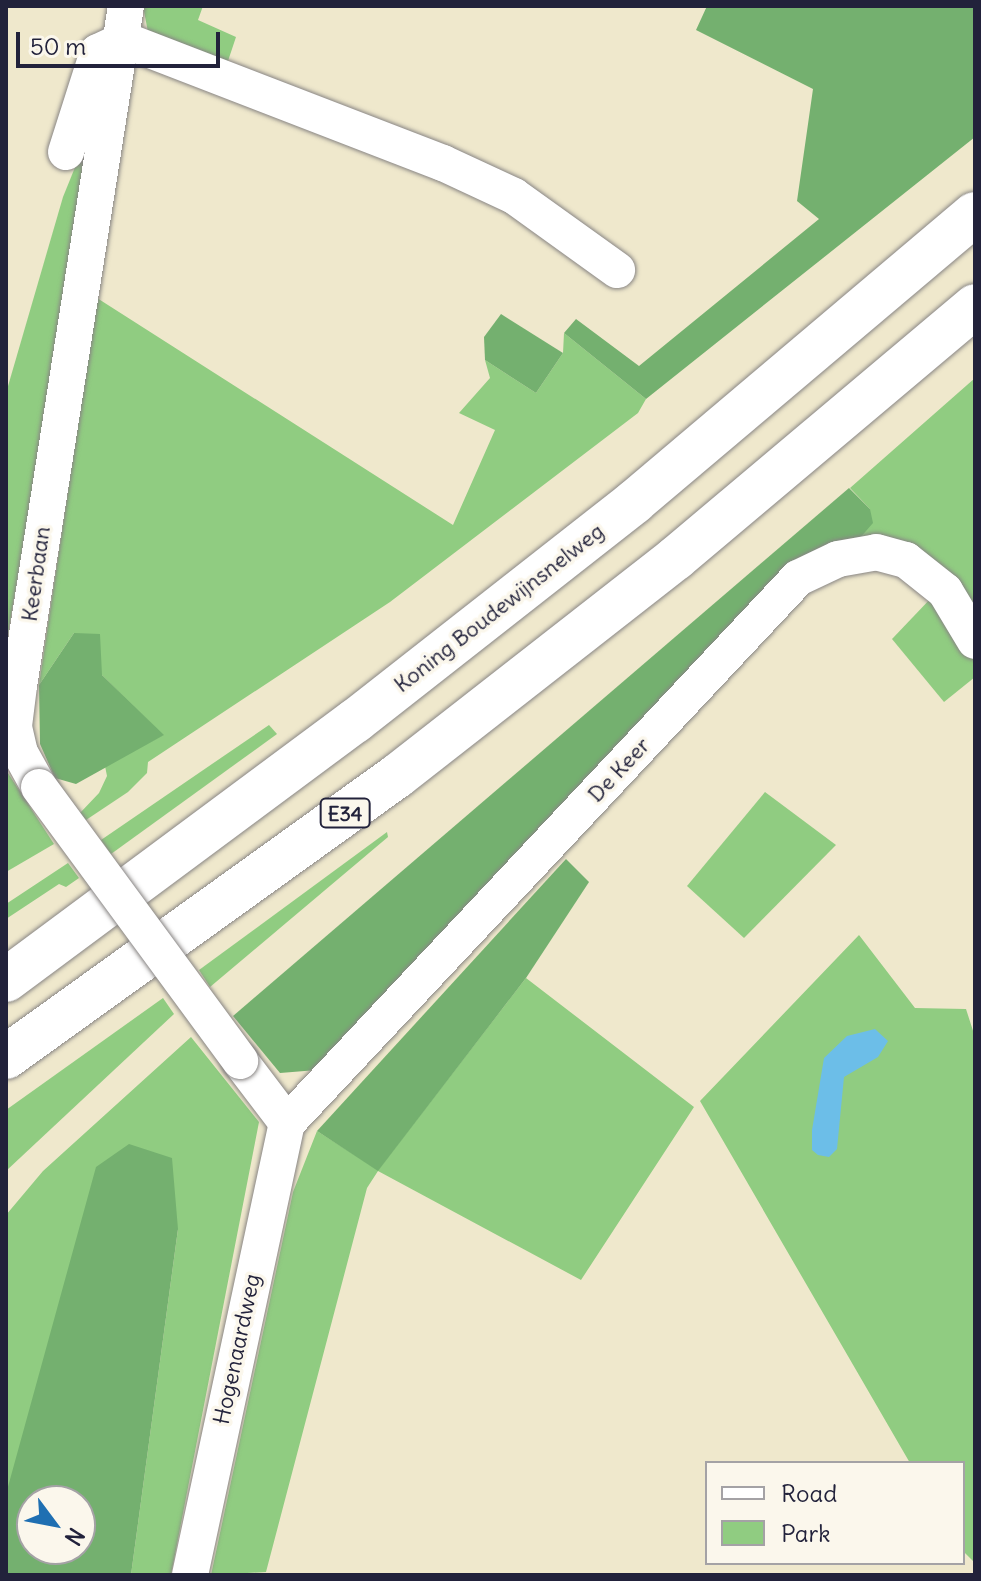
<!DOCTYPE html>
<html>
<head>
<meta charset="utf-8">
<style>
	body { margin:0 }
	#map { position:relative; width:981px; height:1581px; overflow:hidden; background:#efe8cc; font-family:Delius,sans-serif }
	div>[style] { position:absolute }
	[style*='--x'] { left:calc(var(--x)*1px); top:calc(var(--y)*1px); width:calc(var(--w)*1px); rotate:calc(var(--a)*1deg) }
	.green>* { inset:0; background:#90cc81 }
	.forest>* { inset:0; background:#74b06f }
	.water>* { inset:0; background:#6cbee8 }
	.roads { filter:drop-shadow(0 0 2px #888584) drop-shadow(0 0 2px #888584) }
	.minor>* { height:36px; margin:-18px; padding:0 18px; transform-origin:18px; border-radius:18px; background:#fff }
	.highway>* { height:44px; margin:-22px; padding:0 22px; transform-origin:22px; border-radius:22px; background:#fff }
	.bridges { filter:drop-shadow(0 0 2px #888584) drop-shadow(0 0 2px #888584) }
	.minor-bridge>* { height:36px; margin:-18px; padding:0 18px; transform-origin:18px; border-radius:18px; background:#fff }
	span { translate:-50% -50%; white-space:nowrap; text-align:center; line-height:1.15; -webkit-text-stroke:7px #fbf7ec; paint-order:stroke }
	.shield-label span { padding:2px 6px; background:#fbf7ec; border:2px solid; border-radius:6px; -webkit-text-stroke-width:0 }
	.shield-label { font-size:20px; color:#22223b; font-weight:700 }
	.street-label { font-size:22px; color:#22223b }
	.frame { position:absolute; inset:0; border:8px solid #22223b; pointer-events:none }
	.legend { position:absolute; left:705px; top:1461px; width:260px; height:104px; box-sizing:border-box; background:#fbf7ec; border:2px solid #a4a2a5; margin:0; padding:10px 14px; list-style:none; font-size:24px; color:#22223b }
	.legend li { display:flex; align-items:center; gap:16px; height:40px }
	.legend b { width:40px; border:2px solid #a4a2a5 }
	.north { position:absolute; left:16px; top:1485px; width:80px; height:80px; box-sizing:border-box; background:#fbf7ec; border:2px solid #a4a2a5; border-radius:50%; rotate:122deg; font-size:22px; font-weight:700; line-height:32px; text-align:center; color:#22223b }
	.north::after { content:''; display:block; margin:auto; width:28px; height:36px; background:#1f6fb2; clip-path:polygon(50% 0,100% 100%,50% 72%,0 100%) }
	.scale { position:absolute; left:16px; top:32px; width:204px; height:36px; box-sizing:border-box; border:4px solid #22223b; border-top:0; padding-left:10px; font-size:24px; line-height:28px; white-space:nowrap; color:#22223b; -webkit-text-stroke:6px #fbf7ec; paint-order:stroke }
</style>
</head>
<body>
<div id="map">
	<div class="green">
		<i style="clip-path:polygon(143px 6px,203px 6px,198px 20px,236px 37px,227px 64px,148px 32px)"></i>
		<i style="clip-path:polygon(89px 153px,6px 646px,6px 393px,63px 197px,80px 155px)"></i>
		<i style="clip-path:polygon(97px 298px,453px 525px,495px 430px,459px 413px,490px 378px,485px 360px,536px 393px,563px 353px,564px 333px,646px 399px,638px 413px,390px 602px,148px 762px,147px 773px,128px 792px,86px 820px,80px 813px,99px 793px,107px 776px,105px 766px,163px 735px,102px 675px,74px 633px,39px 685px)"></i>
		<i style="clip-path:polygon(975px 378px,973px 568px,975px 623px,859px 539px,870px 509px,850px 488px)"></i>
		<i style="clip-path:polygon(933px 596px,975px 661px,975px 677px,944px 702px,892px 639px)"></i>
		<i style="clip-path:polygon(269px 725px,277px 734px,111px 854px,101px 840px)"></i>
		<i style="clip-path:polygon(6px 770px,54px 844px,6px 872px)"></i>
		<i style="clip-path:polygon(765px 792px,836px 845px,744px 938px,687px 886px)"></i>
		<i style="clip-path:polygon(387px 832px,388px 837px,210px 987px,199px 970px)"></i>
		<i style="clip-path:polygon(68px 863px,79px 878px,66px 887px,59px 884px,6px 919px,6px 904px)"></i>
		<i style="clip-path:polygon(859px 935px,915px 1008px,966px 1009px,975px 1037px,975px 1563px,963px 1551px,963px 1463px,910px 1463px,700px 1101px)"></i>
		<i style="clip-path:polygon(526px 978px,694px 1107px,581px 1280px,378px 1171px,367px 1188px,266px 1572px,211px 1575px,293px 1192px,317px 1131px,378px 1170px)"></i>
		<i style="clip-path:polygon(163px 998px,174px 1014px,6px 1171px,6px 1110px)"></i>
		<i style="clip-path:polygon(191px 1037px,259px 1122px,171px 1575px,131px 1575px,178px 1229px,6px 1494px,6px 1215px,43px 1171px)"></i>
	</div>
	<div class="forest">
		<i style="clip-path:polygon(707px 6px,975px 6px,975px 137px,646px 399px,564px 333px,576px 319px,639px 366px,819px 219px,797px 201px,813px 89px,696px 30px)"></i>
		<i style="clip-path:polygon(501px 314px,563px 353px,536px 393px,485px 360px,484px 337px)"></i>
		<i style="clip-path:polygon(849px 488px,870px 509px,873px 523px,859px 539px,317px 1070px,280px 1073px,233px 1016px)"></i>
		<i style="clip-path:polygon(74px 633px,100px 634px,102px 675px,164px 735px,76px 784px,55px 778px,40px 744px,39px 685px)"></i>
		<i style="clip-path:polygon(566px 859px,589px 882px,526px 978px,378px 1171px,317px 1131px)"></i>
		<i style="clip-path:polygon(evenodd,129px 1144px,172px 1158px,178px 1229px,131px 1575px,6px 1575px,6px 1494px,96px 1167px,129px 1144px,32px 1501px,80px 1501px,80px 1549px,32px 1549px,32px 1501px)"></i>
	</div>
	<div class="water">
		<i style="clip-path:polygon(875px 1029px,888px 1041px,878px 1057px,844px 1077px,837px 1149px,829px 1157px,818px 1155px,812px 1150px,812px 1130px,824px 1058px,847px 1036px)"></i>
	</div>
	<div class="roads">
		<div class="minor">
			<i style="--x:124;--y:40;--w:342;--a:21.1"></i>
			<i style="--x:443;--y:163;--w:78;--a:24.9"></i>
			<i style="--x:514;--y:196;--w:127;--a:35.7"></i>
			<i style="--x:66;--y:152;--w:105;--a:-72.3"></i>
			<i style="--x:98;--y:52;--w:29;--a:-25"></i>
			<i style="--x:39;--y:787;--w:39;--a:-119"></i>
			<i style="--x:20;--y:753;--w:28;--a:-103"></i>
			<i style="--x:14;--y:726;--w:40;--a:-82.9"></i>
			<i style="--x:19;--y:686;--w:688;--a:-81.06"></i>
			<i style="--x:240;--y:1061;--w:78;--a:52.8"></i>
			<i style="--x:190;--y:1575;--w:462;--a:-77.9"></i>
			<i style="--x:287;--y:1123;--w:747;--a:-46.84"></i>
			<i style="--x:798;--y:578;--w:44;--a:-25.4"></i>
			<i style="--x:838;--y:559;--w:39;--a:-10"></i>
			<i style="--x:876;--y:552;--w:31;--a:15"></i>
			<i style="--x:906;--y:560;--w:50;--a:38.5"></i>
			<i style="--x:945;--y:591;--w:58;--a:59"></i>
		</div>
		<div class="highway">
			<i style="--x:6;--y:980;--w:435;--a:-36.6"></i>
			<i style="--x:355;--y:721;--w:355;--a:-38.1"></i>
			<i style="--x:634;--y:502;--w:446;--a:-40.2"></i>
			<i style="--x:6;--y:1057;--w:481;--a:-35.7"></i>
			<i style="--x:397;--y:776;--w:354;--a:-38"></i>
			<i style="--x:676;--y:558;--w:391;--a:-40.1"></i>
		</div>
	</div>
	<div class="bridges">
		<div class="minor-bridge">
			<i style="--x:39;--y:787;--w:340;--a:53.7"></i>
		</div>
	</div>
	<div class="shield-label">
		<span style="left:345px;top:813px">E34</span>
	</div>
	<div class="street-label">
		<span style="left:36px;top:574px;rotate:-82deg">Keerbaan</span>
		<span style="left:499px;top:608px;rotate:-38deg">Koning Boudewijnsnelweg</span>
		<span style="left:619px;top:770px;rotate:-47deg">De Keer</span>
		<span style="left:237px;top:1349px;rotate:-78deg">Hogenaardweg</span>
	</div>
	<div class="frame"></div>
	<ul class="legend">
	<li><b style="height:10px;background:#fff"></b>Road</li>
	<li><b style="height:22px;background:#90cc81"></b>Park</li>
	</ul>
	<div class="north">N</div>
	<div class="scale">50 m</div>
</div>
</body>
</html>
